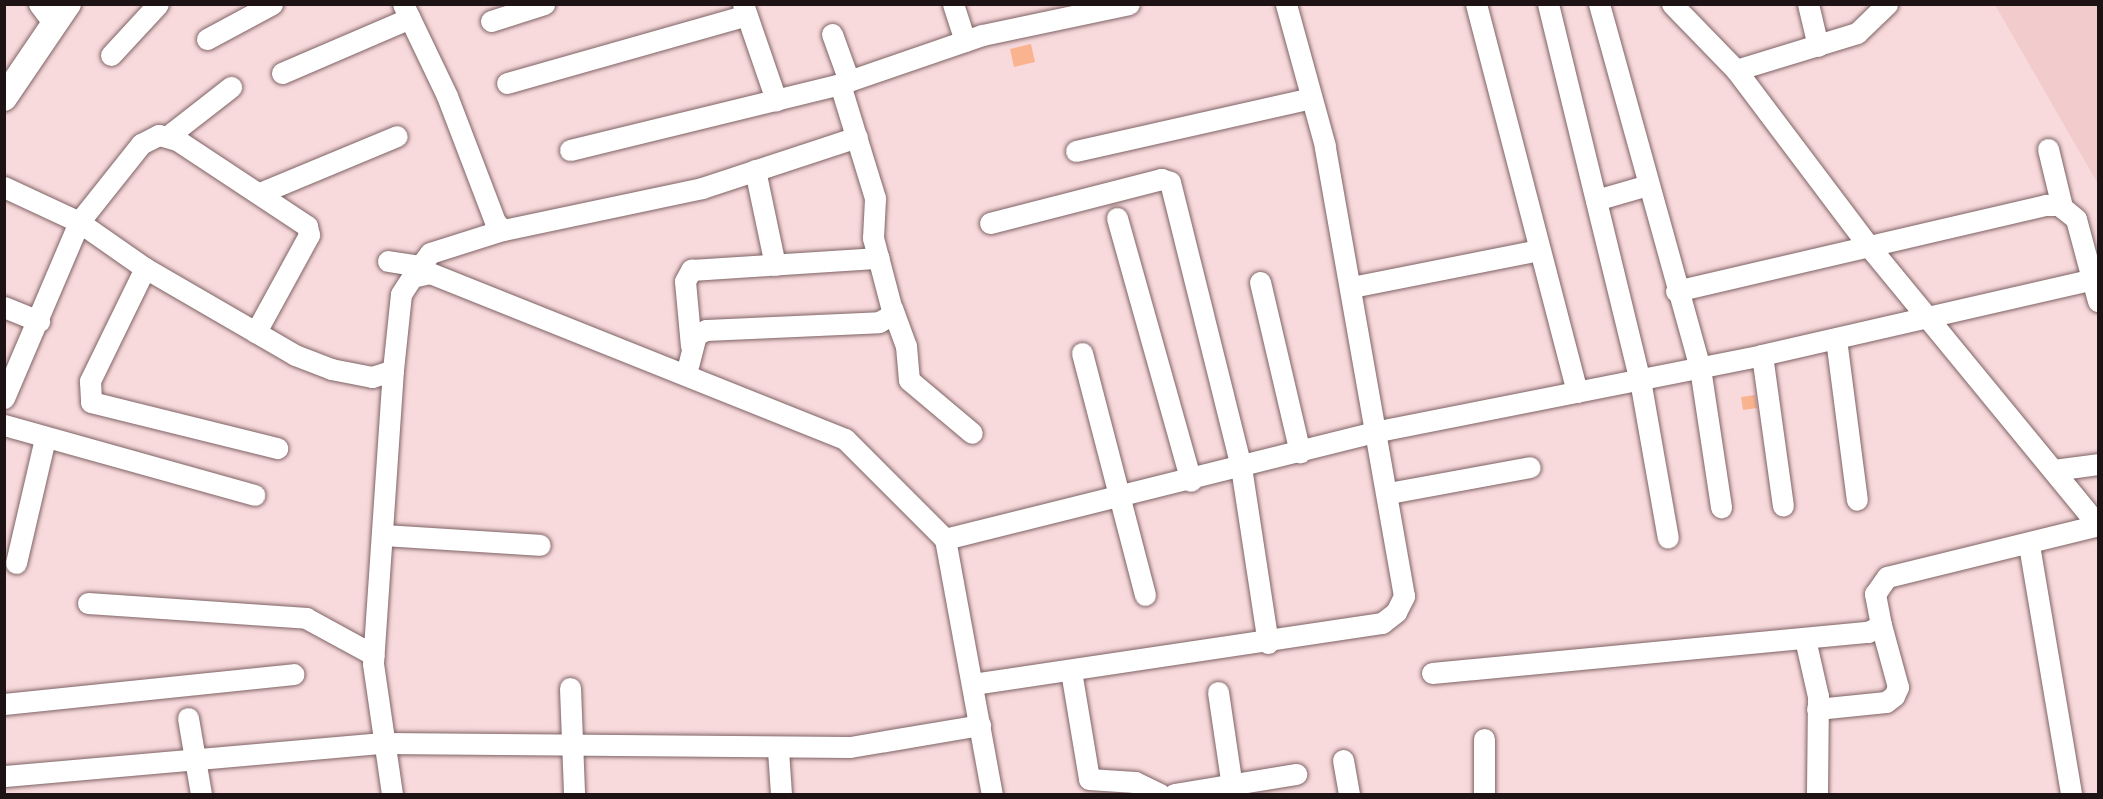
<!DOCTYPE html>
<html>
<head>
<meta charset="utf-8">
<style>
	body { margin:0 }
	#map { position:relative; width:2103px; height:799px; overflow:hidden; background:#f9dadc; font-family:Commissioner,sans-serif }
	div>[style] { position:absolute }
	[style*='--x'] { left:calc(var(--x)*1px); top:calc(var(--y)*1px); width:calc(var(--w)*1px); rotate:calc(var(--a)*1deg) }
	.built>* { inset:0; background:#f2cbcd }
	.building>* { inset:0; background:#f9b38e }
	.roads { filter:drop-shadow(0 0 2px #7e6365) drop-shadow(0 0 2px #7e6365) }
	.minor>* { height:21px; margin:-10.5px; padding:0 10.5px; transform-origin:10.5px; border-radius:10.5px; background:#fff }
	.tertiary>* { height:26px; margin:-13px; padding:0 13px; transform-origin:13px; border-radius:13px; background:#fff }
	span { translate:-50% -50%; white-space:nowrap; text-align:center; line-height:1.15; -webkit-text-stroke:4.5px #feeaec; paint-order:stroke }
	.frame { position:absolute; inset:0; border:6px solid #1e1314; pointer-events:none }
</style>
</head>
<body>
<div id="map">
	<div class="built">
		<i style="clip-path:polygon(1995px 5px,2098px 5px,2098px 184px)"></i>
	</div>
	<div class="building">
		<i style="clip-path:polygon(1031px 44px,1035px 62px,1014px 67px,1010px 49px)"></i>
		<i style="clip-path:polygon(1755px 395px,1757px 408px,1743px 410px,1741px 397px)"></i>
	</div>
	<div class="roads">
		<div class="minor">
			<i style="--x:39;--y:4;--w:26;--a:53"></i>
			<i style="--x:403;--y:4;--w:102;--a:64.4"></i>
			<i style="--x:447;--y:96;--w:135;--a:69.1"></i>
			<i style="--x:495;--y:222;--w:11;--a:45"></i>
			<i style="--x:503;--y:230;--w:203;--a:-11.9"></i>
			<i style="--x:702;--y:188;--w:163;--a:-18.2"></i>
			<i style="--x:743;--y:4;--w:102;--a:71"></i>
			<i style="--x:953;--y:4;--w:39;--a:72"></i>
			<i style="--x:1476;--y:4;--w:401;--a:75.4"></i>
			<i style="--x:1548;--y:4;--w:387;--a:76.3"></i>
			<i style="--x:1640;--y:380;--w:160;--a:80"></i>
			<i style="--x:1599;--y:4;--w:378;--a:74.5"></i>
			<i style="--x:1700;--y:368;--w:141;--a:81.4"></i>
			<i style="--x:1672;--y:4;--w:92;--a:45.9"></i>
			<i style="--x:1736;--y:70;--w:218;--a:53"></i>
			<i style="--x:1867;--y:244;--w:364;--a:50.6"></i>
			<i style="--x:1808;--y:4;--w:43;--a:76.6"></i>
			<i style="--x:491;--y:21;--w:56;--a:-17.8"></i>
			<i style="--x:832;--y:34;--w:50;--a:70.1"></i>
			<i style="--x:207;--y:39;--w:74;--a:-28.3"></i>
			<i style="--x:111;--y:55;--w:69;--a:-47.3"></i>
			<i style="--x:1736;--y:70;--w:127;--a:-17"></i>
			<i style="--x:1857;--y:33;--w:42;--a:-44"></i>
			<i style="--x:282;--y:73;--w:139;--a:-23.3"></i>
			<i style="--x:507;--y:83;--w:249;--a:-15.8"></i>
			<i style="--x:168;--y:136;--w:80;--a:-37.9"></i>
			<i style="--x:2048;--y:149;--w:60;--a:76.4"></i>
			<i style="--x:570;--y:150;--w:278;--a:-13.7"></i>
			<i style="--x:840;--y:84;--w:150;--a:-19"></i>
			<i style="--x:982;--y:35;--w:150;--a:-11.9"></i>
			<i style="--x:1076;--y:151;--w:241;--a:-12.7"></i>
			<i style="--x:755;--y:170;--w:97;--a:78.1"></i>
			<i style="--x:4;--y:187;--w:83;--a:25"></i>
			<i style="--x:79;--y:222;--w:80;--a:34.9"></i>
			<i style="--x:145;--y:268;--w:173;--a:30.1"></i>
			<i style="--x:295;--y:355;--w:39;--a:21"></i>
			<i style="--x:331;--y:369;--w:42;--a:11"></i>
			<i style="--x:372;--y:377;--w:22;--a:-18"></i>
			<i style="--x:393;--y:370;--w:76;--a:-84"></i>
			<i style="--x:401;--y:294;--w:20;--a:-57"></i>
			<i style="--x:412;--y:277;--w:18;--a:-13"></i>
			<i style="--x:430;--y:273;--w:447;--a:21.8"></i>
			<i style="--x:845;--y:439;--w:141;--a:45"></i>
			<i style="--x:945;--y:539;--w:259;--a:79.6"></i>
			<i style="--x:260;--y:193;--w:148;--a:-22.6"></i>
			<i style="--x:1596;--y:200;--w:54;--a:-16.1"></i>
			<i style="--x:1117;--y:218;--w:273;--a:74.3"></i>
			<i style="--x:990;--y:223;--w:177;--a:-14.4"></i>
			<i style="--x:1161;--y:179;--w:9;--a:18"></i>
			<i style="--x:1170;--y:182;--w:294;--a:76"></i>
			<i style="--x:1241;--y:467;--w:178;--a:81.3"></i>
			<i style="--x:388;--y:261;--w:30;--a:9"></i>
			<i style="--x:145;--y:268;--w:126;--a:116"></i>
			<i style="--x:90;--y:381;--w:21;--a:87"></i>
			<i style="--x:91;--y:402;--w:192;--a:13.9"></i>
			<i style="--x:412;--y:277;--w:30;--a:-53"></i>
			<i style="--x:430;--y:253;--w:77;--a:-17.5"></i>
			<i style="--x:1260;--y:282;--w:175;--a:76.8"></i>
			<i style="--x:1352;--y:287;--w:191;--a:-11.2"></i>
			<i style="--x:1676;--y:291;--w:380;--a:-13.1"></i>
			<i style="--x:2046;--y:205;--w:13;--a:0"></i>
			<i style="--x:2059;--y:205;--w:22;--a:39"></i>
			<i style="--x:2076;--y:219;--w:85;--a:75"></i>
			<i style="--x:4;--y:307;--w:38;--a:22"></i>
			<i style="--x:892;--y:308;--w:40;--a:69.8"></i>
			<i style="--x:906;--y:346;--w:34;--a:85"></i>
			<i style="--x:909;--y:380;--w:82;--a:40.1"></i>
			<i style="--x:1836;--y:339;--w:162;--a:82.6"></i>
			<i style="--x:691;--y:346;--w:65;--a:-95.3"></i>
			<i style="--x:685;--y:281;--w:13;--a:-61"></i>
			<i style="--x:691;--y:270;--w:188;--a:-3.7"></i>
			<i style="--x:1082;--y:353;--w:250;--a:75.4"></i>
			<i style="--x:1762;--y:355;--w:152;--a:82.1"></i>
			<i style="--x:686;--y:374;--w:40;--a:-75.6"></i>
			<i style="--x:696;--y:335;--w:11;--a:-27"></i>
			<i style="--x:706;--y:330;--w:173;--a:-2.6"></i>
			<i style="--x:879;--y:322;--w:16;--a:-30"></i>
			<i style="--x:893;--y:314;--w:79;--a:-104.7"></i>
			<i style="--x:873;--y:238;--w:40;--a:-87.1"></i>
			<i style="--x:875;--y:198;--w:119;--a:-107.1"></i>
			<i style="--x:4;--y:398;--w:191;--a:-66.9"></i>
			<i style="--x:79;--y:222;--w:100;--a:-51.5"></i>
			<i style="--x:141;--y:144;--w:20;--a:-27"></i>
			<i style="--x:159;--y:135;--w:19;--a:16"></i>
			<i style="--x:177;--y:140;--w:156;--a:33.5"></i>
			<i style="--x:307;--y:226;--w:9;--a:77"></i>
			<i style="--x:309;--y:235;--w:111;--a:118.7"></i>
			<i style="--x:4;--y:425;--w:260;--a:15.6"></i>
			<i style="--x:2054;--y:470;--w:44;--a:-7.8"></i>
			<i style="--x:1389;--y:493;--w:143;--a:-10.4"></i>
			<i style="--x:382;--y:535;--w:158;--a:3.6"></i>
			<i style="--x:945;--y:539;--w:447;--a:-14"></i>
			<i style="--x:1379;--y:431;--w:390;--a:-11.2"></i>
			<i style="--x:1762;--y:355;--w:341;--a:-12.9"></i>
			<i style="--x:2029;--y:545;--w:253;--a:80.4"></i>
			<i style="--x:16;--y:563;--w:128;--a:-76.9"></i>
			<i style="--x:88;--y:603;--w:219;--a:3.9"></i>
			<i style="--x:306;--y:618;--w:77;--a:28.6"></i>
			<i style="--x:1805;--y:639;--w:58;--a:77.2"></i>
			<i style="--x:1818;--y:696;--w:98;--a:90.6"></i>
			<i style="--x:1071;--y:671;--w:109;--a:80.5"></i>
			<i style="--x:1089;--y:779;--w:46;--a:3.7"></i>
			<i style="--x:1135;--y:782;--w:28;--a:26"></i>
			<i style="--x:1432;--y:673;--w:438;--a:-5.4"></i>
			<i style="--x:1868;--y:632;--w:15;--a:-28"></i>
			<i style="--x:1881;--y:625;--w:32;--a:-101"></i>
			<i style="--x:1875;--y:594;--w:21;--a:-55"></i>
			<i style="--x:1887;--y:577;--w:217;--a:-13.8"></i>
			<i style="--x:973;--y:684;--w:414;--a:-8.5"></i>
			<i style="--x:1382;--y:623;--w:18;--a:-38"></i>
			<i style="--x:1396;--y:612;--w:18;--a:-63"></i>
			<i style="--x:1404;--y:596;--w:457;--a:-100"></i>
			<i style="--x:1325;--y:146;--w:147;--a:-105.4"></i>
			<i style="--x:570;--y:688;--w:106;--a:87.8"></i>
			<i style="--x:1218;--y:692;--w:103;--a:81.6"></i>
			<i style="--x:4;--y:704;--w:291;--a:-5.9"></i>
			<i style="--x:1817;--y:709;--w:69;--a:-5.8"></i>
			<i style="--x:1886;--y:702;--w:10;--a:-37"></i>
			<i style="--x:1894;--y:696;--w:10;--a:-66"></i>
			<i style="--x:1898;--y:687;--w:64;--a:-105.3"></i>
			<i style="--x:188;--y:718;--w:77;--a:80.3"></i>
			<i style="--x:778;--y:750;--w:44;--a:86.1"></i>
			<i style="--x:1343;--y:760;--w:35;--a:80"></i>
			<i style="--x:4;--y:776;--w:381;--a:-5"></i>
			<i style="--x:384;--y:743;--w:466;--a:0.5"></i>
			<i style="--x:850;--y:747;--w:132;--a:-9.6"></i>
			<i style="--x:392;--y:794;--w:132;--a:-98.3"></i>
			<i style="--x:373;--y:663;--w:294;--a:-86.1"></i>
			<i style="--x:1174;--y:794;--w:124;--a:-9.3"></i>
			<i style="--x:1484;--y:794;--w:55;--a:-90"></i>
		</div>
		<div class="tertiary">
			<i style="--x:4;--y:98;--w:114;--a:-55.8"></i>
		</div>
	</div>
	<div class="frame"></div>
</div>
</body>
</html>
